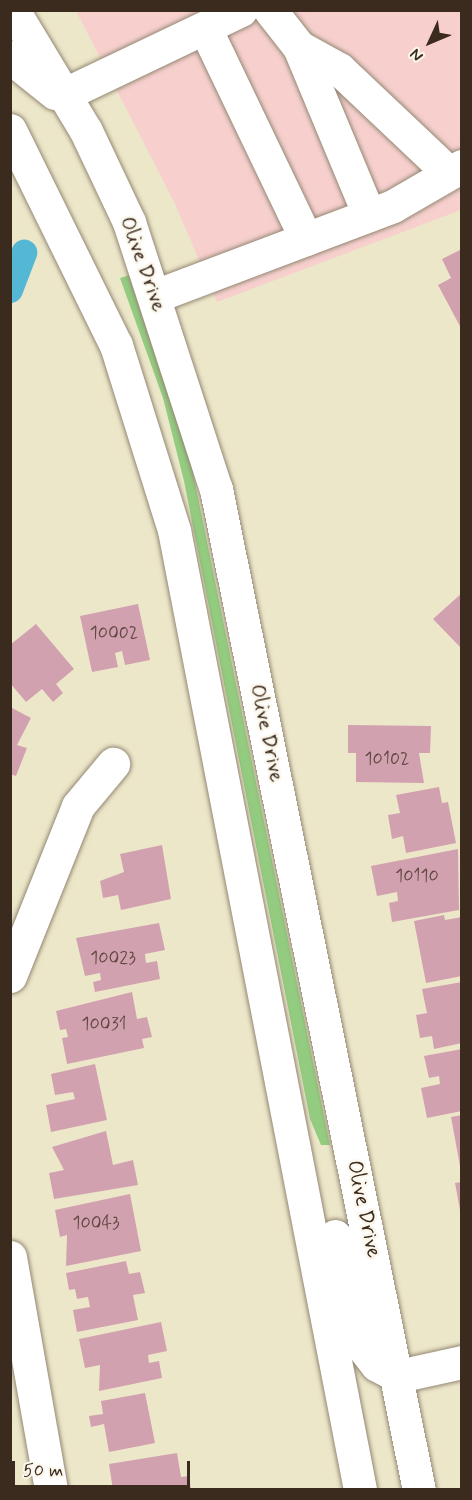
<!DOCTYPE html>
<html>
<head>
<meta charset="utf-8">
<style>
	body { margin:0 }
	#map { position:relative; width:472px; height:1500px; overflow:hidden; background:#ede7ca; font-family:Mynerve,sans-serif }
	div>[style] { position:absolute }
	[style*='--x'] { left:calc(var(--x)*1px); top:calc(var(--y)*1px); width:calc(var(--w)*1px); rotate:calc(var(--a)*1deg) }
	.built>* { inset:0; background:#f7d0ce }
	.green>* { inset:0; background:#93cc80 }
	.canal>* { height:26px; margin:-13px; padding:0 13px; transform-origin:13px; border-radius:13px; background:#54b7d3 }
	.building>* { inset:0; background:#d2a1af }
	.roads { filter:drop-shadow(0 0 2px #948874) drop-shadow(0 0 2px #948874) }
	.minor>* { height:33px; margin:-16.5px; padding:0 16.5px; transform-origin:16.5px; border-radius:16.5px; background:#fff }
	.major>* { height:33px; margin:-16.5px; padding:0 16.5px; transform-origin:16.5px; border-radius:16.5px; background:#fff }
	span { translate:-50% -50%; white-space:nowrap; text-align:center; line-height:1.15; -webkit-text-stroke:5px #fbf7ec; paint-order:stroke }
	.number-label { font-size:18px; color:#614842 }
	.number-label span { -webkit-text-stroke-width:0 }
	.street-label { font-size:21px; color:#3b2a1e }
	.frame { position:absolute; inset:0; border:12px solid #3b2a1e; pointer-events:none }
	.north { position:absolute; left:400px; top:12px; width:60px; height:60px; -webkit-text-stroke:4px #fbf7ec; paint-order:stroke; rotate:226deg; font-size:16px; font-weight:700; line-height:24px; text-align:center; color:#3b2a1e }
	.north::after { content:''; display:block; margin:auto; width:21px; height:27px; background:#3b2a1e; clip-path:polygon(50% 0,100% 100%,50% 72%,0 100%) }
	.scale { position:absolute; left:12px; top:1461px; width:178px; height:27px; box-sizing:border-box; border:3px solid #3b2a1e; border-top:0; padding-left:8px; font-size:18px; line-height:21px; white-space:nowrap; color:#3b2a1e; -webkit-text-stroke:4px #fbf7ec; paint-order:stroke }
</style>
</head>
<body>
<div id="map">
	<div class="built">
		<i style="clip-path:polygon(76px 11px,461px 11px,461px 210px,217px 302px,174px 202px)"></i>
	</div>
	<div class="green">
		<i style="clip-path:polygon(130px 275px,191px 463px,330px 1145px,321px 1145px,310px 1119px,184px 481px,163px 398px,120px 278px)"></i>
	</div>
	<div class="canal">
		<i style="--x:10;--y:290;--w:40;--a:-69"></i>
	</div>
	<div class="building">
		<i style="clip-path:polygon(462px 249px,462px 330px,438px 285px,451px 278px,442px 259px)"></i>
		<i style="clip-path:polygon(462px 593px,462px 649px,433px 619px)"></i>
		<i style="clip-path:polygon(138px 604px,150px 660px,125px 665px,122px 651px,115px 653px,118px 667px,92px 672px,80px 616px)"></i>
		<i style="clip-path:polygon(36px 624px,74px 669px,56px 684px,63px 693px,53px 702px,42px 689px,26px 702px,10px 683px,10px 645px)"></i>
		<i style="clip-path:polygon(10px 707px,31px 718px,17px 745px,27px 748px,16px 776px,10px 774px)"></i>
		<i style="clip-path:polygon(348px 725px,431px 726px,430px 753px,419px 753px,424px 783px,356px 782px,356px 753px,348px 753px)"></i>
		<i style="clip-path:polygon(439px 787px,442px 803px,448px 802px,456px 843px,406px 853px,403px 836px,392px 839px,388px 815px,400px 813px,396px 795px)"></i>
		<i style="clip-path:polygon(162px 845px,171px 899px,121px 910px,118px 895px,103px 898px,100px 881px,124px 872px,120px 854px)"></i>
		<i style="clip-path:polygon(458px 849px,459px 910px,392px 922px,389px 903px,398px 901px,397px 892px,377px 896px,371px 866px)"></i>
		<i style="clip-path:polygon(444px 915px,445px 920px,462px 917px,462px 976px,426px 983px,414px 921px)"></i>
		<i style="clip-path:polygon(159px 923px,165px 950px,145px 954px,146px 963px,157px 961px,160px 979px,95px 992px,93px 982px,101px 980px,100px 973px,85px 976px,76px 938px)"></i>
		<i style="clip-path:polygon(462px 982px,462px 1043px,434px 1049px,432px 1036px,420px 1038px,416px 1015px,427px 1013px,422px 989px)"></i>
		<i style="clip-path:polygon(132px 992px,137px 1019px,147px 1017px,152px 1037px,142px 1039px,144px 1048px,67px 1064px,62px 1038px,68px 1037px,66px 1029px,60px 1030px,56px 1011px)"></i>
		<i style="clip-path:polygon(462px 1049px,462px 1111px,427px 1118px,421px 1088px,440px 1084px,439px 1076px,429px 1078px,424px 1056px)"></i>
		<i style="clip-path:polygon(95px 1064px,107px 1120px,51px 1132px,46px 1105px,75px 1099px,73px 1092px,55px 1095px,51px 1074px)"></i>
		<i style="clip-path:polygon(462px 1115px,462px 1166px,460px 1166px,451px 1117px)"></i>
		<i style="clip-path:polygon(106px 1131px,113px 1165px,133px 1160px,138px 1185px,54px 1199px,49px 1173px,64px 1170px,52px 1147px)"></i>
		<i style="clip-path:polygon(462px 1182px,462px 1210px,460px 1210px,455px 1183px)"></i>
		<i style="clip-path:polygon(130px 1194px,141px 1251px,66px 1266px,67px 1235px,60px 1237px,55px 1210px)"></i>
		<i style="clip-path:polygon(126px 1261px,129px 1274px,140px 1272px,145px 1293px,133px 1295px,138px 1320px,77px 1332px,73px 1310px,90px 1307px,88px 1297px,77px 1299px,75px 1289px,69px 1290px,66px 1273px)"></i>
		<i style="clip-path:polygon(161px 1322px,167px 1351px,148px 1355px,149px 1363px,159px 1361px,162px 1378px,99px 1391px,100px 1365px,85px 1368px,79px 1339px)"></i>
		<i style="clip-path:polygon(145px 1393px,155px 1443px,109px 1452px,104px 1424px,91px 1427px,89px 1416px,103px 1414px,101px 1401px)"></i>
		<i style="clip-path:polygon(177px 1453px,181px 1477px,189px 1476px,191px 1490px,113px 1490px,109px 1464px)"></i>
	</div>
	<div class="roads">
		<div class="minor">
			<i style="--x:270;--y:10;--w:47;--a:51.9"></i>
			<i style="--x:299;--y:47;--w:182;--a:67.4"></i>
			<i style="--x:205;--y:28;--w:234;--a:64.4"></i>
			<i style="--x:299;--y:47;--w:46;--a:28.8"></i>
			<i style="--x:339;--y:69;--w:151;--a:43.4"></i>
			<i style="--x:63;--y:95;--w:197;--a:-25.5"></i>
			<i style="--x:155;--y:296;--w:254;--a:-20.7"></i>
			<i style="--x:393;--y:206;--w:80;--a:-30.1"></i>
			<i style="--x:10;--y:976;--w:183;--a:-68.2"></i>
			<i style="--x:78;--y:806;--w:55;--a:-50.2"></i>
			<i style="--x:10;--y:1257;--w:237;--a:80"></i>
			<i style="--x:398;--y:1376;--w:66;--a:-12.3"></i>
		</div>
		<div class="major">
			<i style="--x:13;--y:10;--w:141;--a:58.9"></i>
			<i style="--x:86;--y:131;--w:101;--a:64.7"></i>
			<i style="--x:129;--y:222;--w:281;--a:72"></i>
			<i style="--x:216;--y:489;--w:1021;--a:78.54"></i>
			<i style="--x:10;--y:57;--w:58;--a:38.7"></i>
			<i style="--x:10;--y:130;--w:240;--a:63.8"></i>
			<i style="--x:116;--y:345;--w:194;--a:72.6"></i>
			<i style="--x:174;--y:530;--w:978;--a:79.03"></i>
			<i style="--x:335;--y:1236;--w:113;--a:76.2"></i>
			<i style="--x:362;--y:1346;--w:24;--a:52"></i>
			<i style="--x:377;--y:1365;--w:24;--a:28"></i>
		</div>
	</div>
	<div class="number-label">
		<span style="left:114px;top:633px">10002</span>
		<span style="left:387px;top:759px">10102</span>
		<span style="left:417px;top:876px">10110</span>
		<span style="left:113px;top:958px">10023</span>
		<span style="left:104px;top:1024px">10031</span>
		<span style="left:96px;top:1223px">10043</span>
	</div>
	<div class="street-label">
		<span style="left:143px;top:264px;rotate:70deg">Olive Drive</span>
		<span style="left:267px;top:733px;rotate:78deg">Olive Drive</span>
		<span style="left:364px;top:1209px;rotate:78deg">Olive Drive</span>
	</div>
	<div class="frame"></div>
	<div class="north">N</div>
	<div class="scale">50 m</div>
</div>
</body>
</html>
